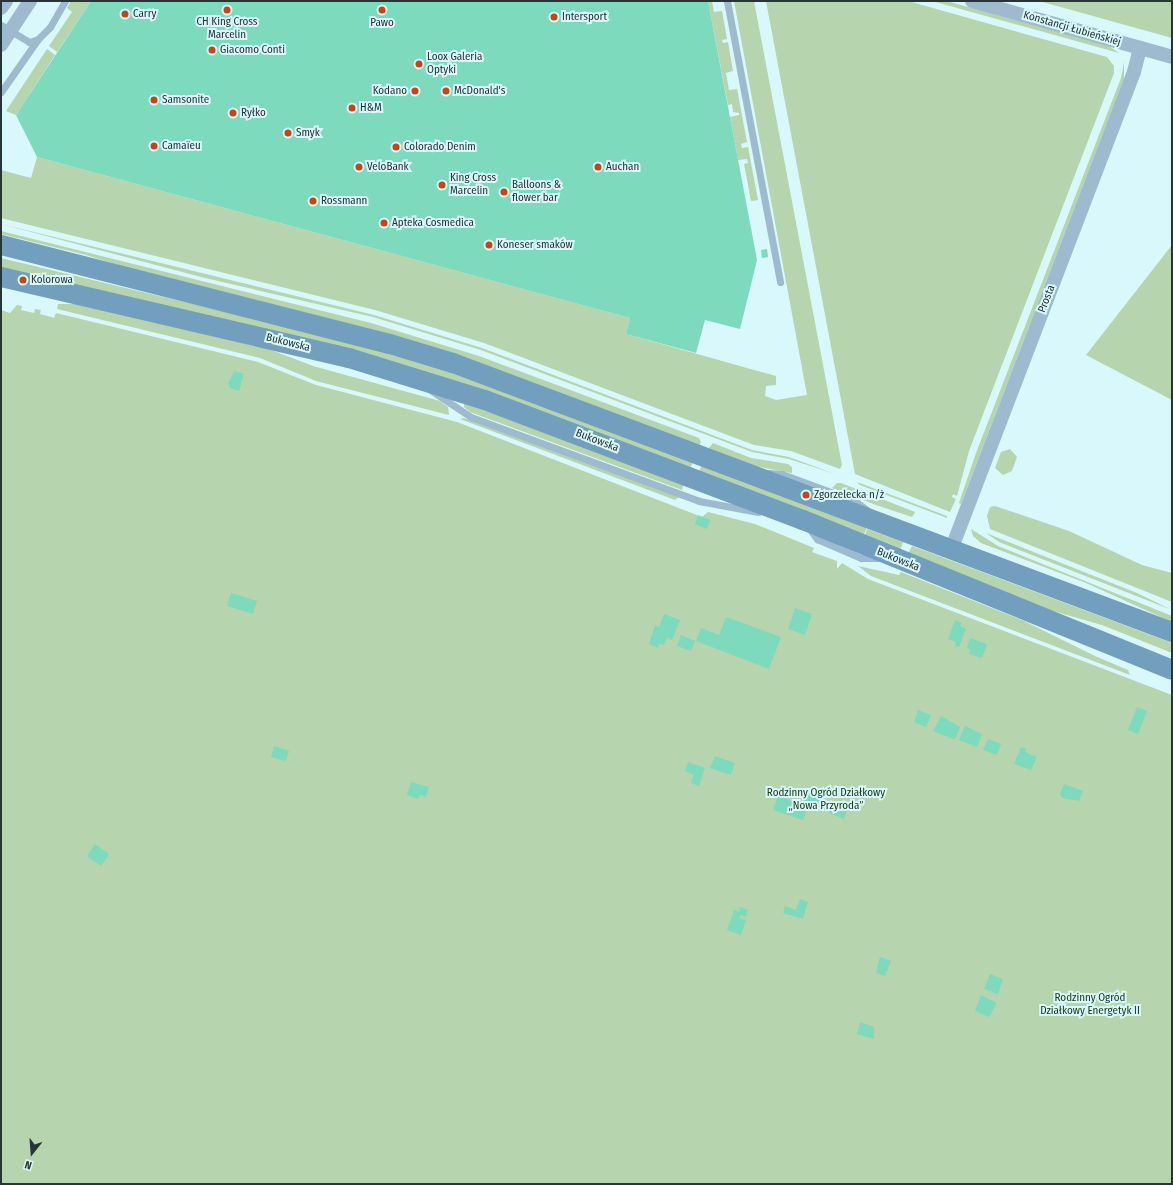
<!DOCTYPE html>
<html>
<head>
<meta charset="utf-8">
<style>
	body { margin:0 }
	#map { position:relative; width:1173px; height:1185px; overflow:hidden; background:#d8f8fc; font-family:"Fira Sans Condensed",sans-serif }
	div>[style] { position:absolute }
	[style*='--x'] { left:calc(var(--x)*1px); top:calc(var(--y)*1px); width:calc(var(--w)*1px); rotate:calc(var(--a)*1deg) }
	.green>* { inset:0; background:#b6d4ad }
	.building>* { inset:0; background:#7edabd }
	.service>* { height:7px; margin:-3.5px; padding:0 3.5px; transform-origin:3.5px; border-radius:3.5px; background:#9dbacf }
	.minor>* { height:14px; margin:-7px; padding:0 7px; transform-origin:7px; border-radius:7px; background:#9dbacf }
	.secondary>* { height:20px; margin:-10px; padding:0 10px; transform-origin:10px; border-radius:10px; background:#729fbe }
	.dots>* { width:11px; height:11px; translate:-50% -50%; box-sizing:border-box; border:2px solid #d8f8fc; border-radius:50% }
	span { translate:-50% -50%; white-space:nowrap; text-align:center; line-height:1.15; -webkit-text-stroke:4px #d8f8fc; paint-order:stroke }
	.poi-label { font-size:11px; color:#283436 }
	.left { translate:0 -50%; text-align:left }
	.right { translate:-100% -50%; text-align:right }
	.street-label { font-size:11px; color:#283436 }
	.park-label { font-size:11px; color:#1b390f }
	.frame { position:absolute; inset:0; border:2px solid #283436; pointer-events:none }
	.north { position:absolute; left:12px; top:1133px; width:40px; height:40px; -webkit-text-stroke:3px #d8f8fc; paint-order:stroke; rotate:197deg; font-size:11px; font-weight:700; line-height:16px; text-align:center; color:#283436 }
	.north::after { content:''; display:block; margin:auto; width:14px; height:18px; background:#283436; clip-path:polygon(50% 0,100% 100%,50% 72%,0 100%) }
</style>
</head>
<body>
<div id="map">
	<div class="green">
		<i style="clip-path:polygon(71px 1px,91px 1px,57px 52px,49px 46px,72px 12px,67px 8px)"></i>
		<i style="clip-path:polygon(708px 1px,712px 1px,714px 12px,722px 11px,727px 39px,722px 40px,723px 43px,728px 42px,733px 71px,726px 73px,729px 90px,737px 89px,747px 142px,741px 144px,742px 148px,748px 147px,758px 200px,751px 201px,744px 164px,748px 163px,747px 159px,738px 160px,730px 117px,739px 115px,739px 113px,733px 112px,732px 104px,728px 105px)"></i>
		<i style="clip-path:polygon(734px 1px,754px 1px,842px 465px,840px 469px,791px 451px,754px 445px,484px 343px,375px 310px,1px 218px,1px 170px,31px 178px,37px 157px,630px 318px,626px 334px,776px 376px,776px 385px,766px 386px,765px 396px,776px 400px,807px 395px)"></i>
		<i style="clip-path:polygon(766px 1px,908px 1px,1107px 57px,1114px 66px,1114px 73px,969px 451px,957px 496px,953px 494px,952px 497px,956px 499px,950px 512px,855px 474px)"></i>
		<i style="clip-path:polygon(932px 1px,950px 2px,1109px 46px,1119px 53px)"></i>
		<i style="clip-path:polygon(1039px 1px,1172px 1px,1172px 38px)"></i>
		<i style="clip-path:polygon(47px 49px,55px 55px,16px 115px,6px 111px)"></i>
		<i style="clip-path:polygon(1124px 62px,1124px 79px,961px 504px,959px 503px,976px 453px,1121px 78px)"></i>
		<i style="clip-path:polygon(1px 224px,374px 315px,482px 348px,752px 450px,789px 457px,835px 474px,789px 459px,752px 452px,481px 350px,373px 317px,205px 278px)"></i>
		<i style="clip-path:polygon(1px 231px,371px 323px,479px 356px,699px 438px,701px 442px,699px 446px,86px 255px,1px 234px)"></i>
		<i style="clip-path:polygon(1172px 245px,1172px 400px,1086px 355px)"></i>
		<i style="clip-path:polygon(1px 258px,347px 341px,461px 374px,693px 461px,690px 469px,344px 350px,44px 277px,1px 269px)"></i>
		<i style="clip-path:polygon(58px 304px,86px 304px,271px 350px,313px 366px,440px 401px,448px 407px,449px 415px,316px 381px,260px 358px,57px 309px)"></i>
		<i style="clip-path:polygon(17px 305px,22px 306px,21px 310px,34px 313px,35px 309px,41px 310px,40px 314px,51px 317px,54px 318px,56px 313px,258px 362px,316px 385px,457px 422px,702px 517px,708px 512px,755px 524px,814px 548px,812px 552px,837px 561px,837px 569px,842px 563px,868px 579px,1172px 695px,1172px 1184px,1px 1184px,1px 310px,10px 313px)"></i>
		<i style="clip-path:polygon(464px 402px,684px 483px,682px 490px,470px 412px,464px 407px)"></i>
		<i style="clip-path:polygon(464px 418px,679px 497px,675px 500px,460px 419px)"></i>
		<i style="clip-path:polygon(713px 443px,751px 458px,788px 464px,792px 467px,792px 473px,749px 465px,708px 449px)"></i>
		<i style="clip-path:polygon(1010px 449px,1017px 457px,1012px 471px,1003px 475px,995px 468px,1001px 452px)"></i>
		<i style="clip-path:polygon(702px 464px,867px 527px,863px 537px,699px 472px)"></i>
		<i style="clip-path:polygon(857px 482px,947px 516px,947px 518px,860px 485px)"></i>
		<i style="clip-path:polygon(837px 483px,841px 483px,915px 512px,912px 517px,876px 505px,832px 488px)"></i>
		<i style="clip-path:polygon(995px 506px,1069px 531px,1142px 565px,1172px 573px,1172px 602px,990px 529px,987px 516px,990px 507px)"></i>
		<i style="clip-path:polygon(867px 529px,903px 542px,900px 551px,865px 536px)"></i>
		<i style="clip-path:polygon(971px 529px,998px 546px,1172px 616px,1172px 622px,1086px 583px,981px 543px,973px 536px)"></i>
		<i style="clip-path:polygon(986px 533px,1137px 593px,1172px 610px,999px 542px)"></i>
		<i style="clip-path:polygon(912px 546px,1172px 643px,1172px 653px,1102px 625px,1046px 609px,908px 554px)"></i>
		<i style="clip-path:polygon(858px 566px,899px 575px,901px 572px,1024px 621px,1095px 656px,1128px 670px,1130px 675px,871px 576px)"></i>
	</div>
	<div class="building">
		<i style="clip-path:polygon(91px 1px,708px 1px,757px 260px,740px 329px,705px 320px,696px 353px,626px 334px,630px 318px,37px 157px,16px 115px)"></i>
		<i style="clip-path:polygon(767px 249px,768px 257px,762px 258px,761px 250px)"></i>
		<i style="clip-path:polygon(234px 371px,244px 374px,239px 391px,230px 388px,228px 384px)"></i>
		<i style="clip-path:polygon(698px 515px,710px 520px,707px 529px,695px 524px)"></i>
		<i style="clip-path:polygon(231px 593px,257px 601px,253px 614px,227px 606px)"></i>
		<i style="clip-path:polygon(795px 608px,812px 614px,805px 635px,788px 629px)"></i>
		<i style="clip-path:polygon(664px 614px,680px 620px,672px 640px,667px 637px,664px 645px,659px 644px,658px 648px,649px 644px,655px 625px,659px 627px)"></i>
		<i style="clip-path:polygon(726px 617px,781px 637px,769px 669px,696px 641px,701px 628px,719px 635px)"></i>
		<i style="clip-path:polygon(955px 620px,962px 623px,960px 626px,966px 629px,959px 647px,955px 646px,956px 642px,948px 639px)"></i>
		<i style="clip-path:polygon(681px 635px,695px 641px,691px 651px,677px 646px)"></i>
		<i style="clip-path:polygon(970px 638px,987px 644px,982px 658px,969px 654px,970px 649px,967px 648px)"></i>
		<i style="clip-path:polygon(1137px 707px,1147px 711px,1138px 734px,1128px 730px)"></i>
		<i style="clip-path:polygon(918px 710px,931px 715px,926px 727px,914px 722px)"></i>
		<i style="clip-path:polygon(941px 716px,960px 727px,956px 738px,953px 739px,933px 731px)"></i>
		<i style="clip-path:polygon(965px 726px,982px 734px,977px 747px,959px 740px)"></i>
		<i style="clip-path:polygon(988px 739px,1001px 744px,997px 755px,983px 750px)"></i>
		<i style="clip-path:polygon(274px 746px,289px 751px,286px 761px,271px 757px)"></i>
		<i style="clip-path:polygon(1021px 747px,1026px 749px,1025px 752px,1037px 757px,1031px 770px,1014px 764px)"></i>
		<i style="clip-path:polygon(715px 756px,735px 763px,731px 775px,710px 768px)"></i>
		<i style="clip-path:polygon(688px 762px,705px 768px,699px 786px,691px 783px,694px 775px,685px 771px)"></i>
		<i style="clip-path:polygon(411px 782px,429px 787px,426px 797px,420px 795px,418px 799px,407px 795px)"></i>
		<i style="clip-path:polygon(1064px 784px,1083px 791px,1079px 801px,1062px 798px,1060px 794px)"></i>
		<i style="clip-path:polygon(808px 790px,822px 795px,817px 807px,803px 802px)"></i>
		<i style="clip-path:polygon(778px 796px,808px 807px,803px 820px,773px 810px)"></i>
		<i style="clip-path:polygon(833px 802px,849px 805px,844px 819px,829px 813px)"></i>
		<i style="clip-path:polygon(95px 844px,109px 854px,101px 866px,87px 856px)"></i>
		<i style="clip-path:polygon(800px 899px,808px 902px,803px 919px,783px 913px,785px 906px,796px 910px)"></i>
		<i style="clip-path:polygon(740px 907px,748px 910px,746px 917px,741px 915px,739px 918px,746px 920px,741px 935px,727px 930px,734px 910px,739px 912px)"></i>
		<i style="clip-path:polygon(880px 957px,891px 961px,885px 976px,876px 973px)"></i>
		<i style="clip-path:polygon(990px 974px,1003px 979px,998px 994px,984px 989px)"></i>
		<i style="clip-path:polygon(981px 995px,997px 1003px,989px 1017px,975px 1011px)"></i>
		<i style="clip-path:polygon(860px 1022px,874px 1027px,874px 1039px,857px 1034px)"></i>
	</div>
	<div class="service">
		<i style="--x:727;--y:1;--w:286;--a:79.3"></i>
		<i style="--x:1;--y:25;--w:33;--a:31"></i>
		<i style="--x:29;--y:42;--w:9;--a:-18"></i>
		<i style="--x:38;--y:39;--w:17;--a:-45"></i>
		<i style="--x:50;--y:27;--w:30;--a:-60"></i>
		<i style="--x:1;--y:92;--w:65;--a:-55.1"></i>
		<i style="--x:432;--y:391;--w:47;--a:33.7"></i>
		<i style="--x:471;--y:417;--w:243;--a:20.2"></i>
		<i style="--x:699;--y:501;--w:60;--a:10.6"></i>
		<i style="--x:769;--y:473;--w:13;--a:4"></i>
		<i style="--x:782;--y:474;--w:78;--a:20.3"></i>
		<i style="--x:855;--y:501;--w:15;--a:37"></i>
		<i style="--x:809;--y:528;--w:14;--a:54"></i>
		<i style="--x:817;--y:539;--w:48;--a:23.4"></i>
		<i style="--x:861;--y:558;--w:17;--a:0"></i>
	</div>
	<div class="minor">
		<i style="--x:972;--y:1;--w:208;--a:15.6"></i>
		<i style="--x:1;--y:8;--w:9;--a:-54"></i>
		<i style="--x:1;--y:45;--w:53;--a:-56.6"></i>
		<i style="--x:951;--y:550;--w:512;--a:-69.05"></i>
		<i style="--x:1134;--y:72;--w:25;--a:-76"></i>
	</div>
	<div class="secondary">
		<i style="--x:1;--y:245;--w:401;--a:14.3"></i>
		<i style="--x:390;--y:344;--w:66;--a:16.8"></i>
		<i style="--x:453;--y:363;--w:768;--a:20.51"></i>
		<i style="--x:1;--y:277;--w:357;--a:13.1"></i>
		<i style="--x:349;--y:358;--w:142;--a:17.2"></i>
		<i style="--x:485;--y:400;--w:340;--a:20.7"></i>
		<i style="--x:803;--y:520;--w:398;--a:22.1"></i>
	</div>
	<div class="dots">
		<i style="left:227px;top:10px;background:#cb4312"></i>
		<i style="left:382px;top:10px;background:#cb4312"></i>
		<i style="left:125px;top:14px;background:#cb4312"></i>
		<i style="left:554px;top:17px;background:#cb4312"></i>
		<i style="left:212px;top:50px;background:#cb4312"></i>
		<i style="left:419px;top:64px;background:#cb4312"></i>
		<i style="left:415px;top:91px;background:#cb4312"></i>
		<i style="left:446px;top:91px;background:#cb4312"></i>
		<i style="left:154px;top:100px;background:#cb4312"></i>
		<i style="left:352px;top:108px;background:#cb4312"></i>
		<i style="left:233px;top:113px;background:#cb4312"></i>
		<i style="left:288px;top:133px;background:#cb4312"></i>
		<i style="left:154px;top:146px;background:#cb4312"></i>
		<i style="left:396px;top:147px;background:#cb4312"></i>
		<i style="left:359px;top:167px;background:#cb4312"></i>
		<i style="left:598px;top:167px;background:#cb4312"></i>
		<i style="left:442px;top:185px;background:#cb4312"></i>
		<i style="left:504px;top:192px;background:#cb4312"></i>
		<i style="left:313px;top:201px;background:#cb4312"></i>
		<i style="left:384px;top:223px;background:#cb4312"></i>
		<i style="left:489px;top:245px;background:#cb4312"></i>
		<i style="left:23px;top:280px;background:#cb4312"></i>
		<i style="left:806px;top:495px;background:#cb4312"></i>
	</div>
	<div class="poi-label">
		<span class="left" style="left:133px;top:14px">Carry</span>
		<span class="left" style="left:562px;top:17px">Intersport</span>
		<span style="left:227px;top:29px">CH King Cross<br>Marcelin</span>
		<span style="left:382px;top:23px">Pawo</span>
		<span class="left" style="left:220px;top:50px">Giacomo Conti</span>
		<span class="left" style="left:427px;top:64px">Loox Galeria<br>Optyki</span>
		<span class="right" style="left:407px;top:91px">Kodano</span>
		<span class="left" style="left:454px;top:91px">McDonald's</span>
		<span class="left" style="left:162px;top:100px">Samsonite</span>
		<span class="left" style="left:360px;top:108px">H&amp;M</span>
		<span class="left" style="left:241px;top:113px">Ryłko</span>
		<span class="left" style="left:296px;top:133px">Smyk</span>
		<span class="left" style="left:162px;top:146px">Camaïeu</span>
		<span class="left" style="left:404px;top:147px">Colorado Denim</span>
		<span class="left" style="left:367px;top:167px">VeloBank</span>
		<span class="left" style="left:606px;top:167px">Auchan</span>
		<span class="left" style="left:450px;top:185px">King Cross<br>Marcelin</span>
		<span class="left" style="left:512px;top:192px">Balloons &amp;<br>flower bar</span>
		<span class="left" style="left:321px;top:201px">Rossmann</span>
		<span class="left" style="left:392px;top:223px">Apteka Cosmedica</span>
		<span class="left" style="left:497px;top:245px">Koneser smaków</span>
		<span class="left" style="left:31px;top:280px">Kolorowa</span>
		<span class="left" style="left:814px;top:495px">Zgorzelecka n/ż</span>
	</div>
	<div class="street-label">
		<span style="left:1072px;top:29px;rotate:16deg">Konstancji Łubieńskiej</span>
		<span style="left:1047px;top:299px;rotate:-69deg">Prosta</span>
		<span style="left:288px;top:343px;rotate:14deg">Bukowska</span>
		<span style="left:597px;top:441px;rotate:21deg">Bukowska</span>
		<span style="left:898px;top:560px;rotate:22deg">Bukowska</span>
	</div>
	<div class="park-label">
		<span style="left:826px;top:800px">Rodzinny Ogród Działkowy<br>„Nowa Przyroda”</span>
		<span style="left:1090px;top:1005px">Rodzinny Ogród<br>Działkowy Energetyk II</span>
	</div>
	<div class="frame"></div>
	<div class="north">N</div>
</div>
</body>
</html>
